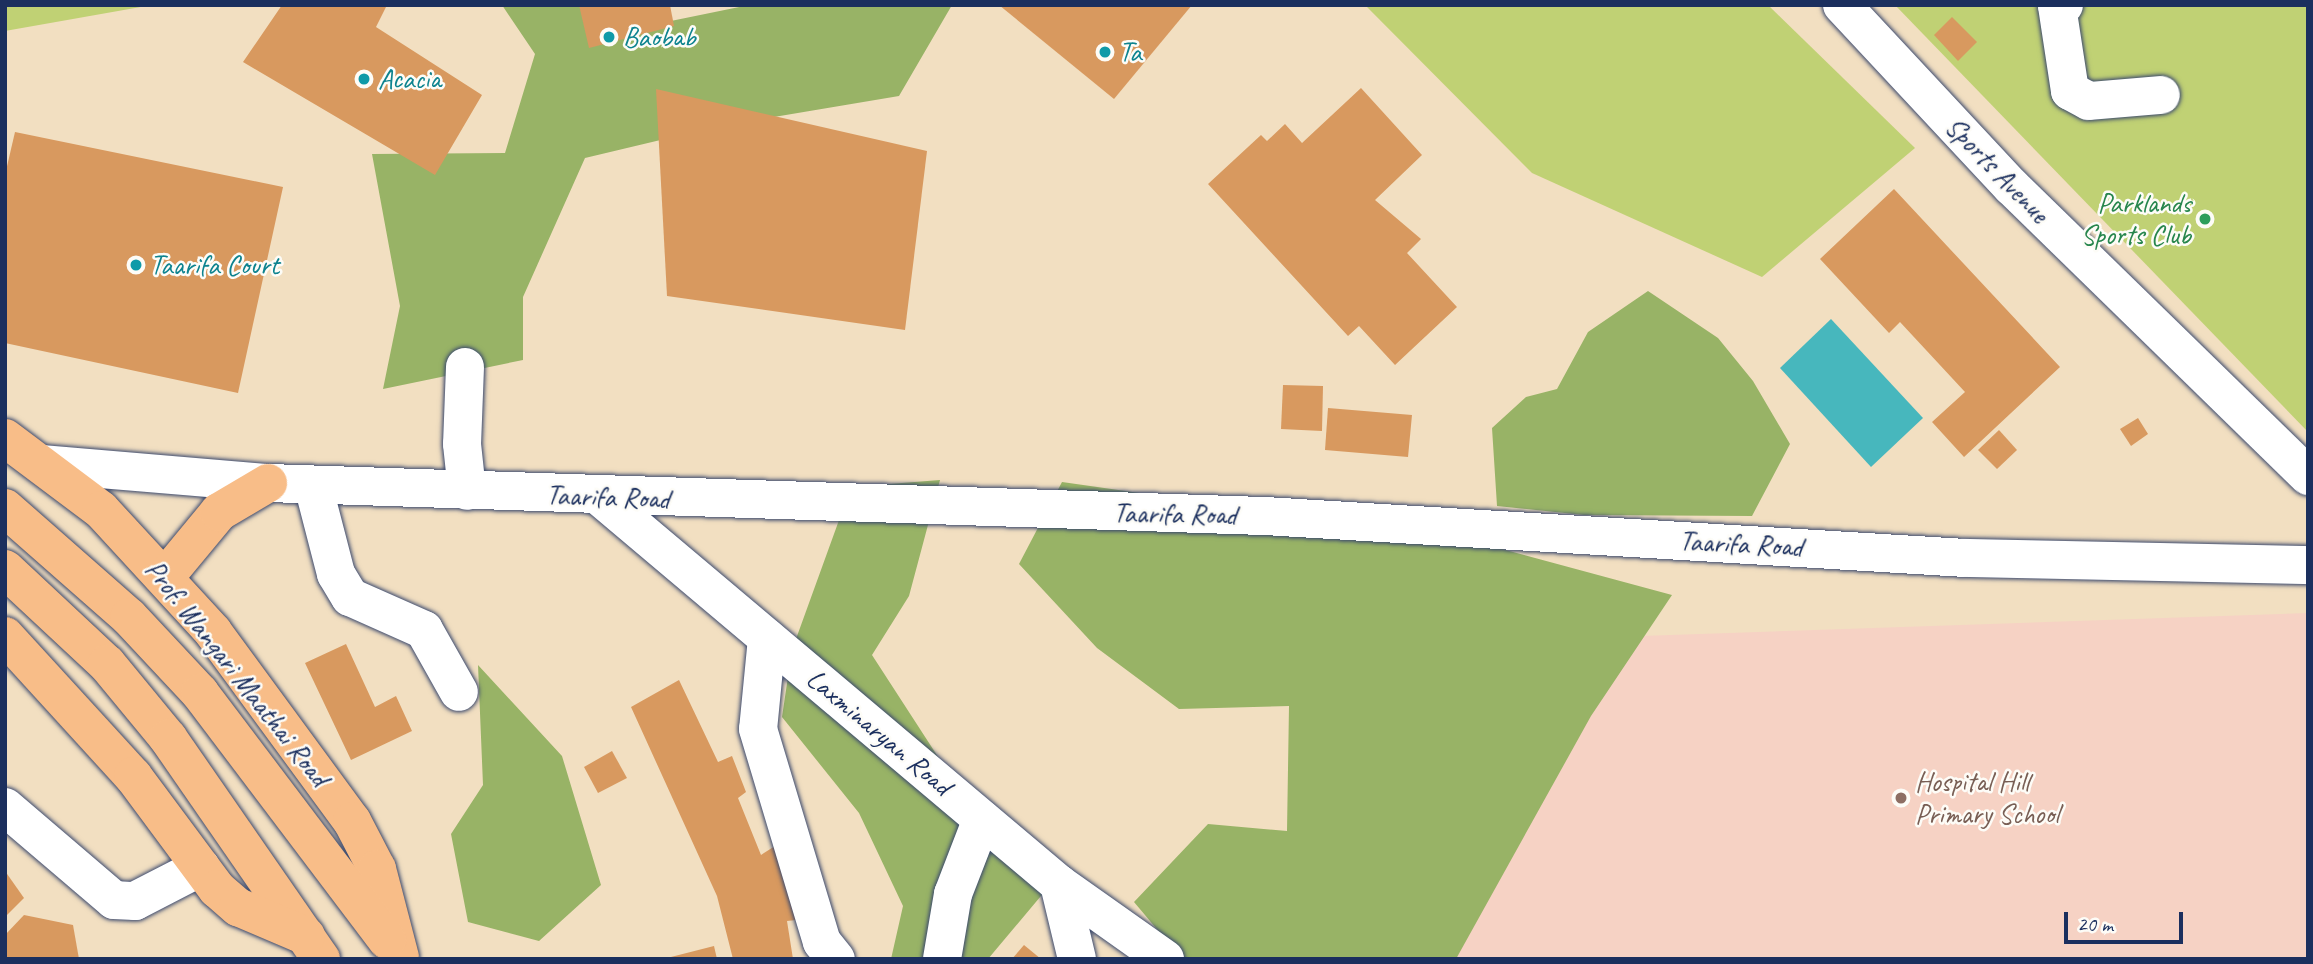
<!DOCTYPE html>
<html>
<head>
<meta charset="utf-8">
<style>
	body { margin:0 }
	#map { position:relative; width:2313px; height:964px; overflow:hidden; background:#f2dfc1; font-family:Caveat,sans-serif }
	div>[style] { position:absolute }
	[style*='--x'] { left:calc(var(--x)*1px); top:calc(var(--y)*1px); width:calc(var(--w)*1px); rotate:calc(var(--a)*1deg) }
	.built>* { inset:0; background:#f6d2c4 }
	.green>* { inset:0; background:#c0d174 }
	.forest>* { inset:0; background:#98b366 }
	.water>* { inset:0; background:#47b7bd }
	.building>* { inset:0; background:#d8995f }
	.roads { filter:drop-shadow(0 0 2px #3b496d) drop-shadow(0 0 2px #3b496d) }
	.minor>* { height:38px; margin:-19px; padding:0 19px; transform-origin:19px; border-radius:19px; background:#fff }
	.major>* { height:38px; margin:-19px; padding:0 19px; transform-origin:19px; border-radius:19px; background:#f8bd88 }
	.dots>* { width:19px; height:19px; translate:-50% -50%; box-sizing:border-box; border:4px solid #fdfcf7; border-radius:50% }
	span { translate:-50% -50%; white-space:nowrap; text-align:center; line-height:1.15; -webkit-text-stroke:5px #fdfcf7; paint-order:stroke }
	.culture-label { font-size:28px; color:#0d838f }
	.left { translate:0 -50%; text-align:left }
	.street-label { font-size:28px; color:#1b2f5e }
	.leisure-label { font-size:28px; color:#27864d }
	.right { translate:-100% -50%; text-align:right }
	.education-label { font-size:28px; color:#785e54 }
	.frame { position:absolute; inset:0; border:7px solid #1b2f5e; pointer-events:none }
	.scale { position:absolute; left:2064px; top:912px; width:119px; height:32px; box-sizing:border-box; border:4px solid #1b2f5e; border-top:0; padding-left:9px; font-size:21px; line-height:24px; white-space:nowrap; color:#1b2f5e; -webkit-text-stroke:5px #fdfcf7; paint-order:stroke }
</style>
</head>
<body>
<div id="map">
	<div class="built">
		<i style="clip-path:polygon(2308px 613px,2308px 959px,1376px 959px,1612px 637px)"></i>
	</div>
	<div class="green">
		<i style="clip-path:polygon(5px 5px,152px 5px,5px 31px)"></i>
		<i style="clip-path:polygon(1365px 5px,1768px 5px,1915px 148px,1762px 277px,1532px 173px)"></i>
		<i style="clip-path:polygon(1895px 5px,2308px 5px,2308px 432px)"></i>
	</div>
	<div class="forest">
		<i style="clip-path:polygon(502px 5px,601px 5px,622px 31px,749px 5px,952px 5px,899px 96px,715px 127px,585px 158px,523px 297px,523px 360px,383px 389px,400px 306px,372px 154px,505px 153px,535px 54px)"></i>
		<i style="clip-path:polygon(1648px 291px,1718px 338px,1753px 381px,1790px 444px,1752px 516px,1584px 515px,1497px 506px,1492px 428px,1526px 397px,1557px 389px,1588px 332px)"></i>
		<i style="clip-path:polygon(940px 480px,909px 596px,872px 655px,942px 763px,1056px 878px,988px 959px,891px 959px,903px 906px,859px 813px,782px 717px,792px 650px,851px 487px)"></i>
		<i style="clip-path:polygon(1062px 482px,1224px 505px,1347px 507px,1672px 595px,1591px 716px,1456px 959px,1182px 959px,1134px 902px,1208px 824px,1287px 831px,1289px 706px,1179px 709px,1097px 648px,1019px 564px)"></i>
		<i style="clip-path:polygon(478px 665px,562px 756px,601px 885px,539px 941px,468px 922px,451px 834px,483px 785px)"></i>
	</div>
	<div class="water">
		<i style="clip-path:polygon(1831px 319px,1923px 418px,1871px 467px,1780px 368px)"></i>
	</div>
	<div class="building">
		<i style="clip-path:polygon(282px 5px,387px 5px,376px 27px,482px 95px,435px 175px,243px 62px)"></i>
		<i style="clip-path:polygon(579px 5px,670px 5px,674px 26px,589px 48px)"></i>
		<i style="clip-path:polygon(999px 5px,1192px 5px,1114px 99px)"></i>
		<i style="clip-path:polygon(1952px 17px,1977px 42px,1958px 61px,1934px 35px)"></i>
		<i style="clip-path:polygon(1361px 88px,1422px 155px,1375px 200px,1421px 239px,1407px 253px,1457px 307px,1395px 365px,1359px 326px,1348px 336px,1208px 184px,1261px 135px,1267px 141px,1285px 124px,1302px 143px)"></i>
		<i style="clip-path:polygon(656px 89px,927px 151px,905px 330px,667px 296px)"></i>
		<i style="clip-path:polygon(15px 132px,283px 187px,238px 393px,5px 343px,5px 175px)"></i>
		<i style="clip-path:polygon(1894px 189px,2060px 367px,1964px 457px,1932px 422px,1965px 392px,1900px 322px,1889px 333px,1820px 259px)"></i>
		<i style="clip-path:polygon(1283px 385px,1323px 386px,1322px 431px,1281px 429px)"></i>
		<i style="clip-path:polygon(1328px 408px,1412px 415px,1408px 457px,1325px 450px)"></i>
		<i style="clip-path:polygon(2138px 418px,2148px 434px,2131px 446px,2120px 429px)"></i>
		<i style="clip-path:polygon(1999px 430px,2017px 450px,1997px 469px,1978px 450px)"></i>
		<i style="clip-path:polygon(346px 644px,375px 707px,396px 696px,412px 731px,351px 760px,305px 663px)"></i>
		<i style="clip-path:polygon(679px 680px,718px 762px,732px 756px,746px 792px,738px 798px,761px 855px,775px 846px,796px 920px,787px 921px,793px 959px,733px 959px,717px 896px,631px 707px)"></i>
		<i style="clip-path:polygon(612px 751px,627px 778px,598px 793px,584px 767px)"></i>
		<i style="clip-path:polygon(5px 871px,24px 898px,5px 917px)"></i>
		<i style="clip-path:polygon(24px 915px,73px 925px,79px 959px,5px 959px,5px 935px)"></i>
		<i style="clip-path:polygon(1024px 945px,1041px 959px,1012px 959px)"></i>
		<i style="clip-path:polygon(714px 946px,717px 959px,667px 959px,667px 958px)"></i>
	</div>
	<div class="roads">
		<div class="minor">
			<i style="--x:1842;--y:5;--w:249;--a:47"></i>
			<i style="--x:2012;--y:187;--w:414;--a:44.3"></i>
			<i style="--x:2064;--y:5;--w:7;--a:172"></i>
			<i style="--x:2057;--y:6;--w:86;--a:81.3"></i>
			<i style="--x:2070;--y:91;--w:21;--a:28"></i>
			<i style="--x:2089;--y:101;--w:72;--a:-4.8"></i>
			<i style="--x:465;--y:367;--w:77;--a:92.2"></i>
			<i style="--x:462;--y:444;--w:47;--a:83.9"></i>
			<i style="--x:41;--y:464;--w:228;--a:4.8"></i>
			<i style="--x:268;--y:483;--w:998;--a:1.9"></i>
			<i style="--x:1265;--y:516;--w:701;--a:3.43"></i>
			<i style="--x:1965;--y:558;--w:343;--a:1.2"></i>
			<i style="--x:313;--y:485;--w:92;--a:75.5"></i>
			<i style="--x:336;--y:574;--w:27;--a:59"></i>
			<i style="--x:350;--y:597;--w:81;--a:24"></i>
			<i style="--x:424;--y:630;--w:71;--a:60.6"></i>
			<i style="--x:600;--y:497;--w:600;--a:40.14"></i>
			<i style="--x:1059;--y:884;--w:130;--a:35.3"></i>
			<i style="--x:767;--y:638;--w:91;--a:95.6"></i>
			<i style="--x:758;--y:729;--w:222;--a:73.3"></i>
			<i style="--x:822;--y:942;--w:22;--a:51"></i>
			<i style="--x:5;--y:807;--w:143;--a:40.5"></i>
			<i style="--x:114;--y:900;--w:21;--a:3"></i>
			<i style="--x:135;--y:901;--w:74;--a:-27.3"></i>
			<i style="--x:1059;--y:884;--w:77;--a:76.5"></i>
			<i style="--x:942;--y:959;--w:66;--a:-80.4"></i>
			<i style="--x:953;--y:894;--w:80;--a:-68.9"></i>
		</div>
		<div class="major">
			<i style="--x:5;--y:438;--w:120;--a:36.9"></i>
			<i style="--x:101;--y:510;--w:166;--a:47.4"></i>
			<i style="--x:213;--y:632;--w:235;--a:53.7"></i>
			<i style="--x:352;--y:821;--w:54;--a:62.5"></i>
			<i style="--x:377;--y:869;--w:91;--a:75.4"></i>
			<i style="--x:5;--y:508;--w:165;--a:41.3"></i>
			<i style="--x:129;--y:617;--w:104;--a:46.9"></i>
			<i style="--x:200;--y:693;--w:310;--a:52.9"></i>
			<i style="--x:5;--y:569;--w:139;--a:43"></i>
			<i style="--x:107;--y:664;--w:96;--a:50.5"></i>
			<i style="--x:168;--y:738;--w:269;--a:55.3"></i>
			<i style="--x:166;--y:576;--w:83;--a:-50.4"></i>
			<i style="--x:219;--y:512;--w:57;--a:-30.6"></i>
			<i style="--x:5;--y:636;--w:190;--a:47.6"></i>
			<i style="--x:133;--y:776;--w:141;--a:53.4"></i>
			<i style="--x:217;--y:889;--w:28;--a:41"></i>
			<i style="--x:238;--y:907;--w:74;--a:23.1"></i>
		</div>
	</div>
	<div class="dots">
		<i style="left:609px;top:37px;background:#0f9aa8"></i>
		<i style="left:1105px;top:52px;background:#0f9aa8"></i>
		<i style="left:364px;top:79px;background:#0f9aa8"></i>
		<i style="left:2205px;top:219px;background:#2e9e5b"></i>
		<i style="left:136px;top:265px;background:#0f9aa8"></i>
		<i style="left:1901px;top:798px;background:#8d6e63"></i>
	</div>
	<div class="culture-label">
		<span class="left" style="left:623px;top:37px">Baobab</span>
		<span class="left" style="left:1119px;top:52px">Ta</span>
		<span class="left" style="left:378px;top:79px">Acacia</span>
		<span class="left" style="left:150px;top:265px">Taarifa Court</span>
	</div>
	<div class="street-label">
		<span style="left:1997px;top:170px;rotate:46deg">Sports Avenue</span>
		<span style="left:608px;top:497px;rotate:2deg">Taarifa Road</span>
		<span style="left:1175px;top:514px;rotate:1deg">Taarifa Road</span>
		<span style="left:1741px;top:544px;rotate:3deg">Taarifa Road</span>
		<span style="left:237px;top:673px;rotate:52deg">Prof. Wangari Maathai Road</span>
		<span style="left:879px;top:732px;rotate:40deg">Laxminaryan Road</span>
	</div>
	<div class="leisure-label">
		<span class="right" style="left:2191px;top:219px">Parklands<br>Sports Club</span>
	</div>
	<div class="education-label">
		<span class="left" style="left:1915px;top:798px">Hospital Hill<br>Primary School</span>
	</div>
	<div class="frame"></div>
	<div class="scale">20 m</div>
</div>
</body>
</html>
